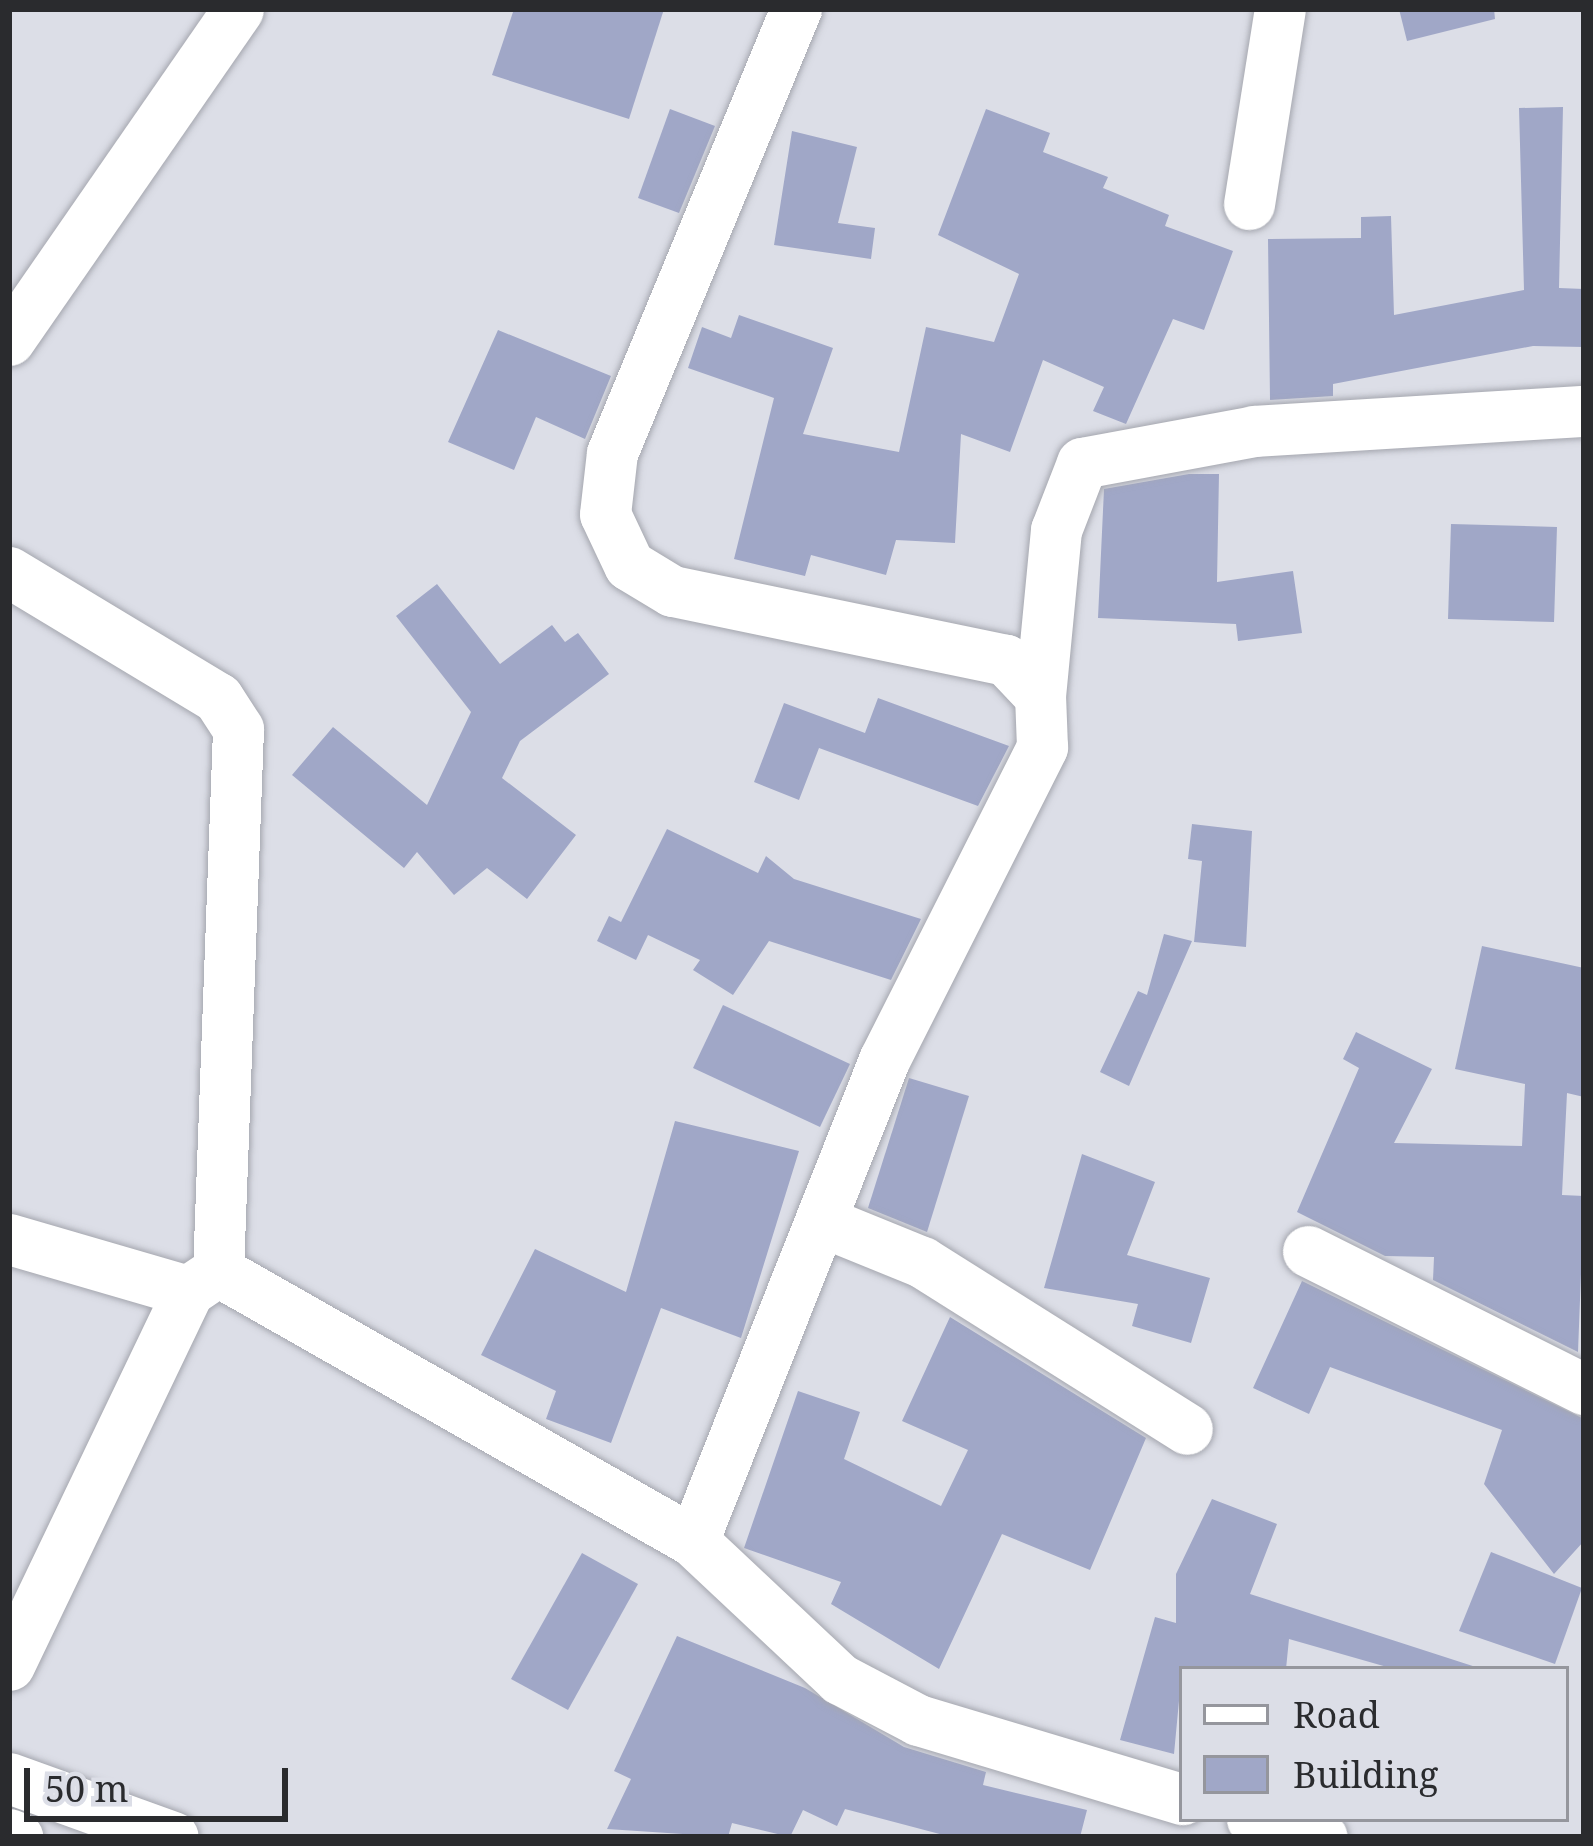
<!DOCTYPE html>
<html>
<head>
<meta charset="utf-8">
<style>
	body { margin:0 }
	#map { position:relative; width:1593px; height:1846px; overflow:hidden; background:#dcdee7; font-family:"Noto Serif",serif }
	div>[style] { position:absolute }
	[style*='--x'] { left:calc(var(--x)*1px); top:calc(var(--y)*1px); width:calc(var(--w)*1px); rotate:calc(var(--a)*1deg) }
	.building>* { inset:0; background:#a0a7c7 }
	.roads { filter:drop-shadow(0 0 3px #a5a7af) drop-shadow(0 0 3px #a5a7af) }
	.minor>* { height:51px; margin:-25.5px; padding:0 25.5px; transform-origin:25.5px; border-radius:25.5px; background:#fff }
	span { translate:-50% -50%; white-space:nowrap; text-align:center; line-height:1.15; -webkit-text-stroke:12px #dcdee7; paint-order:stroke }
	.frame { position:absolute; inset:0; border:12px solid #2a2b2e; pointer-events:none }
	.legend { position:absolute; left:1179px; top:1666px; width:390px; height:156px; box-sizing:border-box; background:#dcdee7; border:3px solid #95969d; margin:0; padding:15px 21px; list-style:none; font-size:36px; color:#2a2b2e }
	.legend li { display:flex; align-items:center; gap:24px; height:60px }
	.legend b { width:60px; border:3px solid #95969d }
	.scale { position:absolute; left:24px; top:1768px; width:264px; height:54px; box-sizing:border-box; border:6px solid #2a2b2e; border-top:0; padding-left:15px; font-size:36px; line-height:42px; white-space:nowrap; color:#2a2b2e; -webkit-text-stroke:9px #dcdee7; paint-order:stroke }
</style>
</head>
<body>
<div id="map">
	<div class="building">
		<i style="clip-path:polygon(514px 9px,664px 9px,629px 119px,492px 75px)"></i>
		<i style="clip-path:polygon(1399px 9px,1494px 9px,1495px 19px,1407px 41px)"></i>
		<i style="clip-path:polygon(1563px 107px,1559px 288px,1584px 289px,1584px 347px,1533px 346px,1333px 384px,1333px 396px,1270px 400px,1268px 239px,1361px 238px,1361px 217px,1391px 216px,1394px 315px,1524px 290px,1519px 108px)"></i>
		<i style="clip-path:polygon(670px 109px,715px 126px,679px 213px,638px 198px)"></i>
		<i style="clip-path:polygon(986px 109px,1050px 133px,1043px 152px,1108px 177px,1103px 188px,1169px 215px,1165px 226px,1233px 251px,1204px 330px,1173px 319px,1126px 424px,1093px 411px,1104px 387px,1043px 360px,1010px 452px,961px 434px,955px 543px,896px 540px,886px 575px,811px 555px,805px 576px,734px 559px,774px 398px,688px 368px,702px 327px,731px 338px,739px 315px,833px 348px,803px 434px,899px 452px,926px 327px,994px 342px,1019px 274px,938px 235px)"></i>
		<i style="clip-path:polygon(792px 131px,857px 147px,838px 223px,875px 228px,871px 259px,774px 245px)"></i>
		<i style="clip-path:polygon(498px 330px,611px 376px,585px 439px,536px 417px,514px 470px,448px 442px)"></i>
		<i style="clip-path:polygon(1189px 474px,1219px 474px,1217px 582px,1293px 571px,1302px 633px,1238px 641px,1236px 624px,1098px 618px,1104px 489px)"></i>
		<i style="clip-path:polygon(1451px 524px,1557px 527px,1554px 622px,1448px 619px)"></i>
		<i style="clip-path:polygon(437px 584px,500px 664px,552px 625px,565px 642px,578px 633px,609px 674px,520px 741px,502px 778px,576px 835px,527px 899px,487px 868px,454px 895px,417px 852px,404px 868px,292px 775px,333px 727px,427px 805px,471px 712px,396px 616px)"></i>
		<i style="clip-path:polygon(878px 698px,1009px 746px,978px 806px,819px 748px,799px 800px,754px 782px,784px 703px,865px 733px)"></i>
		<i style="clip-path:polygon(1192px 824px,1252px 831px,1246px 947px,1194px 942px,1202px 861px,1188px 859px)"></i>
		<i style="clip-path:polygon(667px 829px,758px 873px,766px 856px,794px 879px,921px 919px,891px 980px,769px 941px,733px 995px,693px 970px,700px 960px,648px 935px,636px 960px,597px 941px,609px 916px,621px 922px)"></i>
		<i style="clip-path:polygon(1164px 934px,1192px 941px,1129px 1086px,1100px 1072px,1138px 991px,1147px 995px)"></i>
		<i style="clip-path:polygon(1482px 946px,1584px 968px,1584px 1097px,1567px 1093px,1562px 1195px,1584px 1196px,1578px 1352px,1433px 1280px,1434px 1257px,1385px 1256px,1297px 1212px,1359px 1068px,1343px 1059px,1356px 1032px,1432px 1069px,1394px 1143px,1522px 1146px,1525px 1084px,1455px 1069px)"></i>
		<i style="clip-path:polygon(723px 1005px,850px 1064px,820px 1127px,693px 1068px)"></i>
		<i style="clip-path:polygon(909px 1078px,969px 1096px,927px 1232px,868px 1208px)"></i>
		<i style="clip-path:polygon(675px 1121px,799px 1151px,741px 1338px,661px 1308px,611px 1443px,546px 1419px,556px 1391px,481px 1355px,535px 1249px,626px 1292px)"></i>
		<i style="clip-path:polygon(1082px 1154px,1155px 1182px,1127px 1255px,1210px 1278px,1191px 1343px,1132px 1326px,1138px 1304px,1044px 1288px)"></i>
		<i style="clip-path:polygon(1302px 1281px,1584px 1419px,1584px 1541px,1554px 1574px,1484px 1484px,1502px 1430px,1330px 1367px,1309px 1414px,1253px 1388px)"></i>
		<i style="clip-path:polygon(950px 1317px,1146px 1438px,1090px 1570px,1002px 1534px,939px 1669px,831px 1604px,841px 1582px,744px 1548px,798px 1391px,860px 1412px,844px 1459px,941px 1506px,968px 1450px,902px 1421px)"></i>
		<i style="clip-path:polygon(1212px 1499px,1277px 1524px,1250px 1594px,1482px 1669px,1394px 1669px,1289px 1639px,1286px 1669px,1182px 1669px,1174px 1754px,1120px 1740px,1155px 1617px,1176px 1623px,1176px 1574px)"></i>
		<i style="clip-path:polygon(1491px 1552px,1582px 1588px,1555px 1664px,1459px 1631px)"></i>
		<i style="clip-path:polygon(582px 1553px,638px 1584px,568px 1710px,511px 1679px)"></i>
		<i style="clip-path:polygon(677px 1636px,805px 1688px,904px 1747px,986px 1772px,983px 1785px,1087px 1810px,1080px 1837px,951px 1837px,845px 1809px,837px 1826px,803px 1810px,790px 1837px,732px 1823px,728px 1837px,607px 1829px,631px 1779px,614px 1771px)"></i>
	</div>
	<div class="roads">
		<div class="minor">
			<i style="--x:1249;--y:204;--w:197;--a:-81"></i>
			<i style="--x:9;--y:340;--w:402;--a:-55.3"></i>
			<i style="--x:9;--y:572;--w:244;--a:31.1"></i>
			<i style="--x:218;--y:698;--w:37;--a:57"></i>
			<i style="--x:238;--y:729;--w:542;--a:92.11"></i>
			<i style="--x:1040;--y:696;--w:167;--a:-84.5"></i>
			<i style="--x:1056;--y:530;--w:72;--a:-68.8"></i>
			<i style="--x:1082;--y:463;--w:175;--a:-10.5"></i>
			<i style="--x:1254;--y:431;--w:331;--a:-3.5"></i>
			<i style="--x:821;--y:1221;--w:109;--a:22.1"></i>
			<i style="--x:922;--y:1262;--w:313;--a:32.2"></i>
			<i style="--x:9;--y:1239;--w:186;--a:16.2"></i>
			<i style="--x:1308;--y:1251;--w:309;--a:26.6"></i>
			<i style="--x:693;--y:1541;--w:518;--a:-68.34"></i>
			<i style="--x:884;--y:1060;--w:351;--a:-63.2"></i>
			<i style="--x:1042;--y:747;--w:51;--a:-92.2"></i>
			<i style="--x:1040;--y:696;--w:50;--a:-133.4"></i>
			<i style="--x:1006;--y:660;--w:341;--a:-168.3"></i>
			<i style="--x:672;--y:591;--w:50;--a:-148.8"></i>
			<i style="--x:629;--y:565;--w:56;--a:-115.2"></i>
			<i style="--x:605;--y:514;--w:61;--a:-83.5"></i>
			<i style="--x:612;--y:453;--w:481;--a:-67.5"></i>
			<i style="--x:9;--y:1665;--w:415;--a:-64.4"></i>
			<i style="--x:188;--y:1291;--w:36;--a:-34"></i>
			<i style="--x:218;--y:1271;--w:546;--a:29.61"></i>
			<i style="--x:693;--y:1541;--w:202;--a:43.2"></i>
			<i style="--x:840;--y:1679;--w:88;--a:27.7"></i>
			<i style="--x:918;--y:1720;--w:276;--a:16.7"></i>
			<i style="--x:9;--y:1778;--w:174;--a:19.8"></i>
			<i style="--x:1252;--y:1819;--w:72;--a:14.4"></i>
			<i style="--x:9;--y:1834;--w:9;--a:21"></i>
		</div>
	</div>
	<div class="frame"></div>
	<ul class="legend">
	<li><b style="height:15px;background:#fff"></b>Road</li>
	<li><b style="height:33px;background:#a0a7c7"></b>Building</li>
	</ul>
	<div class="scale">50 m</div>
</div>
</body>
</html>
